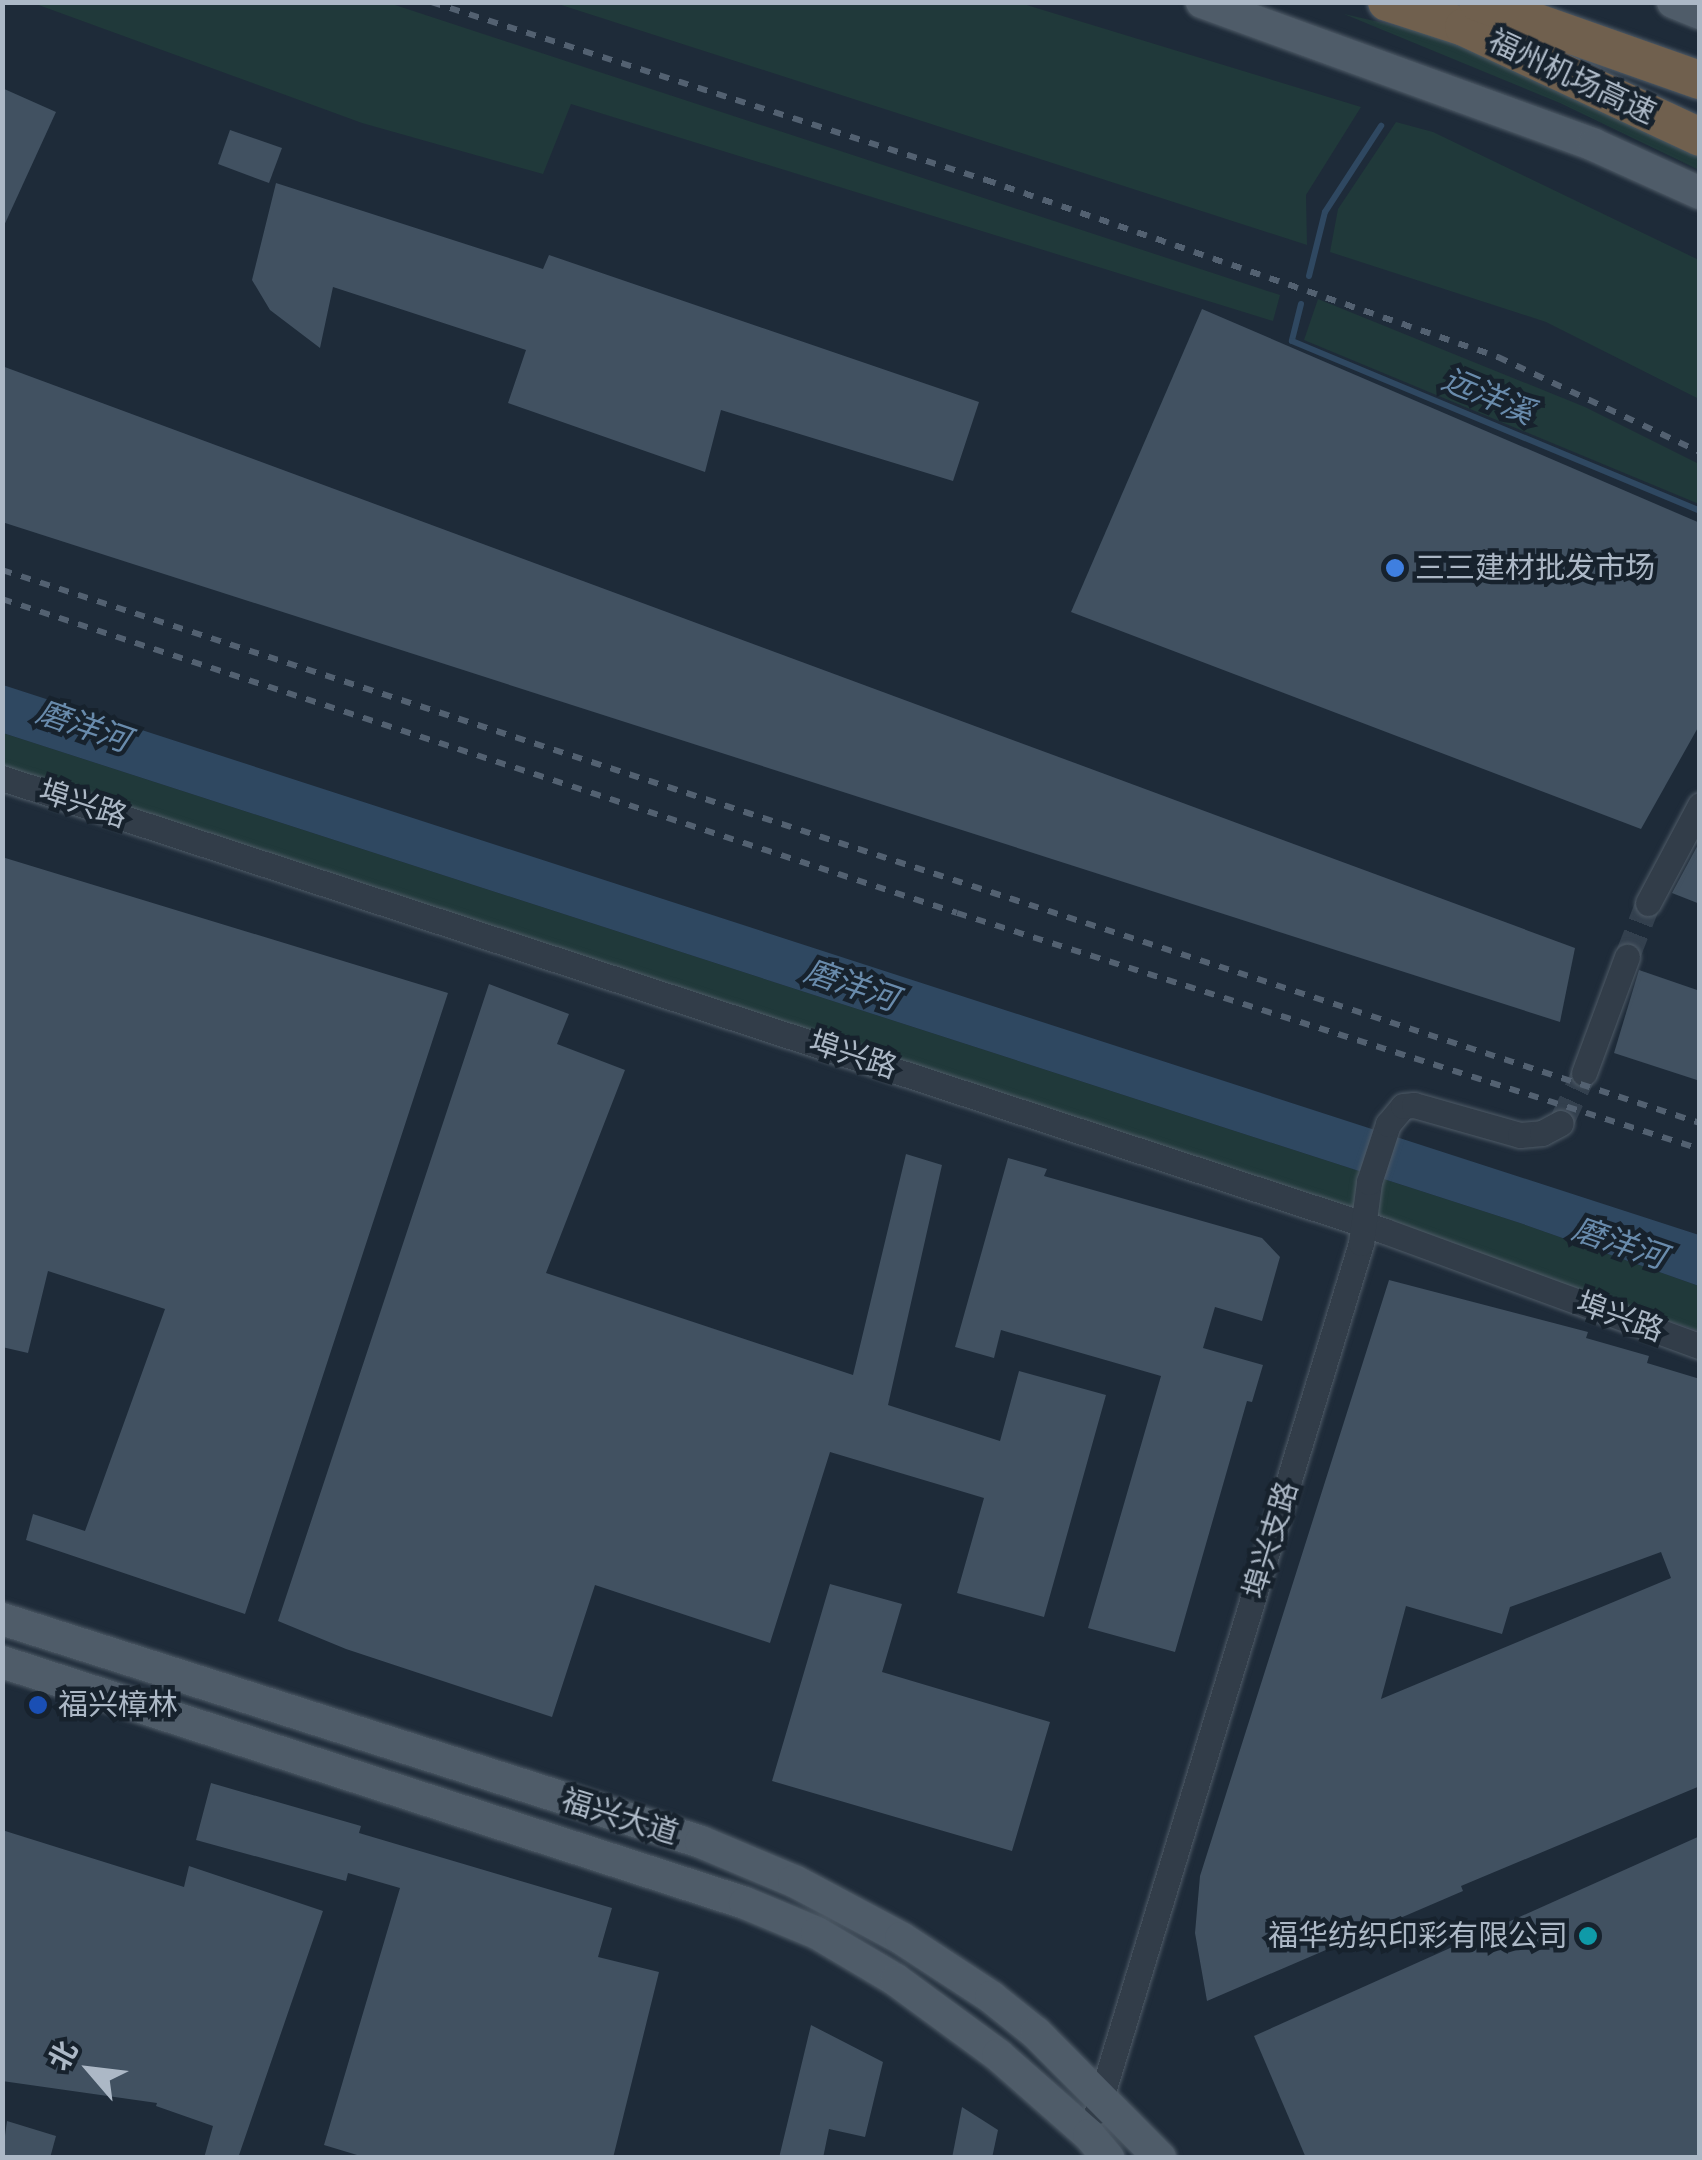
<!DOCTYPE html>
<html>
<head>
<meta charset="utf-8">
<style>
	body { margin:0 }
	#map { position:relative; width:1702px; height:2160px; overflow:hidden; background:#1e2b39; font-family:"DM Sans","Noto Sans SC",sans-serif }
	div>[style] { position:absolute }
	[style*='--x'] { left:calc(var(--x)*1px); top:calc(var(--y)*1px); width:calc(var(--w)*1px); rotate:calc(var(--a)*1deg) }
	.green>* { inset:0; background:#20393a }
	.water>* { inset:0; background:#2f4861 }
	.stream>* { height:6px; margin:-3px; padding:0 3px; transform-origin:3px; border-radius:3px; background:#2f4861 }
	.building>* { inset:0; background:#415161 }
	.minor-tunnel>* { height:25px; margin-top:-12.5px; transform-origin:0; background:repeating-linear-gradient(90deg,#33404e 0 25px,transparent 0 37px) }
	.roads { filter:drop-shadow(0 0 2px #4f5b67) drop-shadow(0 0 2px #4f5b67) }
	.minor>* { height:25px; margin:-12.5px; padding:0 12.5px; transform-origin:12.5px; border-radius:12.5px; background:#323d49 }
	.major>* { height:32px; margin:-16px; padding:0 16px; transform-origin:16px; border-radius:16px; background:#4f5c69 }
	.highway>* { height:38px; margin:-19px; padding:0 19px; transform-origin:19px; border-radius:19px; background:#70604e }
	.rail>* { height:6px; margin-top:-3px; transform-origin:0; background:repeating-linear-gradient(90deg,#536171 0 10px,transparent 0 20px) }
	.dots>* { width:28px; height:28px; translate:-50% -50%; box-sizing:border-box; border:5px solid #17222d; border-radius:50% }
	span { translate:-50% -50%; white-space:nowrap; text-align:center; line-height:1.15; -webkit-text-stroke:9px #17222d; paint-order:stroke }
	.street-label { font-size:30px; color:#acb8c6 }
	.poi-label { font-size:30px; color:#acb8c6 }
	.left { translate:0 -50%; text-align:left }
	.right { translate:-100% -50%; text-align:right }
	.water-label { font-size:32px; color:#698bac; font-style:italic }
	.frame { position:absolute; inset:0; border:5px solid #acb8c6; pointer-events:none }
	.north { position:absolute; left:40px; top:2020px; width:100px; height:100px; -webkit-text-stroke:8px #17222d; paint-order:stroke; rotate:298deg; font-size:28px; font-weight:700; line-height:40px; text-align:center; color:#acb8c6 }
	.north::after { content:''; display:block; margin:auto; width:35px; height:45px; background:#acb8c6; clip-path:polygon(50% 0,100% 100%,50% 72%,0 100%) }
</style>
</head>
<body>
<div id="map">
	<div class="green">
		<i style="clip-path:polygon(33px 3px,389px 3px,1280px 295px,1273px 321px,571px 104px,543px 174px,362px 123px)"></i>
		<i style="clip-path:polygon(555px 3px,1020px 3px,1361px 107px,1306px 195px,1307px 245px)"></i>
		<i style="clip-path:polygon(1344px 14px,1432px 34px,1630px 115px,1699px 150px,1699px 170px,1560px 103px)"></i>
		<i style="clip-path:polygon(1396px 122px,1433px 132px,1699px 260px,1699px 399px,1546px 322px,1330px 252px,1338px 209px)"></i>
		<i style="clip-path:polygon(1318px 299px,1585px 407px,1699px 464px,1699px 504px,1304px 340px)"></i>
		<i style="clip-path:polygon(3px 733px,1520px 1223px,1699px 1286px,1699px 1331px,3px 772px)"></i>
	</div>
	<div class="water">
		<i style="clip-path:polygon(3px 685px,1699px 1235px,1699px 1286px,1520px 1223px,3px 733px)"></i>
	</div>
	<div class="stream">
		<i style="--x:1309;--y:276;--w:66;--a:-76"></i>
		<i style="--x:1325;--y:212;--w:103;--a:-56.9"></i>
		<i style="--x:1301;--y:304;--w:38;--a:104"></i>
		<i style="--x:1292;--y:341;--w:442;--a:22.6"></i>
	</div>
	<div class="building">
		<i style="clip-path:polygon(2px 88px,56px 112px,2px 230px)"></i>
		<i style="clip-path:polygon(230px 130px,282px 148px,269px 183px,218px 164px)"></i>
		<i style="clip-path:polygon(276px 183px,543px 269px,549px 255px,979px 402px,953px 481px,721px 410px,705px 472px,508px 403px,526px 350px,333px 287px,320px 348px,270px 310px,252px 280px)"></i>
		<i style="clip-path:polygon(1202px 309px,1700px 523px,1700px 724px,1641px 829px,1071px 612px)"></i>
		<i style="clip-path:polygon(2px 366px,1575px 948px,1560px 1022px,2px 522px)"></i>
		<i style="clip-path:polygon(1700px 841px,1700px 904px,1672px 893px)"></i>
		<i style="clip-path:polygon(2px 857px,448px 993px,245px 1614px,26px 1540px,33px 1514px,85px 1531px,165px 1309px,48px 1271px,28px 1353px,2px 1347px)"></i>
		<i style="clip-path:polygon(1639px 970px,1700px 991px,1700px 1081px,1614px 1053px)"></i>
		<i style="clip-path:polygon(489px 984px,569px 1014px,557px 1044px,625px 1070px,546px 1273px,853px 1375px,906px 1154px,942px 1165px,888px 1405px,1000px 1441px,1019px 1371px,1106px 1395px,1044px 1617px,957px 1593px,984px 1498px,830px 1452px,770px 1643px,595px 1585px,552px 1717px,346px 1649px,278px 1621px)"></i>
		<i style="clip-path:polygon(1008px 1158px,1047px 1169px,1044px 1176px,1262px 1238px,1280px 1257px,1262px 1321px,1215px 1307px,1203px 1348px,1263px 1365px,1252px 1402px,1247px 1401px,1175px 1652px,1088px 1628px,1161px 1376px,1001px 1330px,994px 1358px,955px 1347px)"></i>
		<i style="clip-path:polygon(evenodd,1389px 1280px,1588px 1332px,1586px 1338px,1649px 1356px,1647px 1363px,1700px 1379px,1700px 1786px,1461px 1886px,1463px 1891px,1207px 2001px,1195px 1933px,1200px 1876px,1389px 1280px,1661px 1552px,1671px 1578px,1381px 1699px,1406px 1606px,1502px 1634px,1510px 1607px,1661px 1552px)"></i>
		<i style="clip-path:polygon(830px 1584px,902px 1604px,882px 1672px,1050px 1722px,1012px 1851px,772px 1781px)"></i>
		<i style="clip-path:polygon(211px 1783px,361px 1826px,359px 1833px,612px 1908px,598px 1957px,659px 1972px,613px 2158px,367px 2158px,324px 2145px,400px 1888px,348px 1873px,346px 1881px,196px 1840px)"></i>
		<i style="clip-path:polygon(2px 1830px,184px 1887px,189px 1866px,323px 1911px,238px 2158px,204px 2158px,213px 2126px,156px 2106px,157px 2103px,2px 2081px)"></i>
		<i style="clip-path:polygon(1700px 1836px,1700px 2158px,1306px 2158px,1254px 2036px)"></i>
		<i style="clip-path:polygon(811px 2025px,883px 2062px,865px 2137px,829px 2129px,823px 2158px,779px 2158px)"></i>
		<i style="clip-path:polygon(962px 2107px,998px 2130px,992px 2158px,952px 2158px)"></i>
		<i style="clip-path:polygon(7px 2121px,56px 2136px,50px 2158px,2px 2158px)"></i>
	</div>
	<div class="minor-tunnel">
		<i style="--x:1627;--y:957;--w:58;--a:-68.7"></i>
		<i style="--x:1561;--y:1123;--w:55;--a:-65.3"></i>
	</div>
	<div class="roads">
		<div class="minor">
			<i style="--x:2;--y:778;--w:1455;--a:18.14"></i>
			<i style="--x:1385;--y:1231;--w:335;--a:20.1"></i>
			<i style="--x:1648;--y:903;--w:111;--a:-62"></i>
			<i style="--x:1584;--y:1073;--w:124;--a:-69.7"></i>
			<i style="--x:1097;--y:2111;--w:907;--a:-73.08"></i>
			<i style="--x:1361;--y:1243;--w:62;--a:-82.5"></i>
			<i style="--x:1369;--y:1182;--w:61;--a:-71.9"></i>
			<i style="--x:1388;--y:1124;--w:23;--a:-50"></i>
			<i style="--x:1403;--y:1106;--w:11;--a:-5"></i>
			<i style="--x:1414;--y:1105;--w:110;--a:15.8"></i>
			<i style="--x:1520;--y:1135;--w:22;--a:-5"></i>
			<i style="--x:1542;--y:1133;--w:21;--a:-28"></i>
		</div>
		<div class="major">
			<i style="--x:1202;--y:2;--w:417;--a:20"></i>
			<i style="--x:1594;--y:145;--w:116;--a:24.4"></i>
			<i style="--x:1673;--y:2;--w:29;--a:22"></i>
			<i style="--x:2;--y:1619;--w:734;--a:17.69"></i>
			<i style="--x:701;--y:1842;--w:101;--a:22.8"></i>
			<i style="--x:794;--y:1881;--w:121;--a:28"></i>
			<i style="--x:901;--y:1938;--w:108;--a:33.2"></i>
			<i style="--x:991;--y:1997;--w:58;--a:38.7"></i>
			<i style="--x:1036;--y:2033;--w:176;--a:45.2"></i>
			<i style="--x:2;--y:1662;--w:781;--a:17.97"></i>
			<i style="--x:745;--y:1903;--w:78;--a:22.6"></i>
			<i style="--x:817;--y:1933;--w:92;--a:30.7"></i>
			<i style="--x:896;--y:1980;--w:127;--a:36.3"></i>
			<i style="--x:998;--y:2055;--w:121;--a:41.3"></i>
			<i style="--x:1089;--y:2135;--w:30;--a:50"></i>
		</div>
		<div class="highway">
			<i style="--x:1387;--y:2;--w:81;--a:18"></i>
			<i style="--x:1464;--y:27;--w:260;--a:25"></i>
			<i style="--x:1478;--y:2;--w:235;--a:19.4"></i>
		</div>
	</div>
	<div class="rail">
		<i style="--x:431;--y:2;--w:583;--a:17.78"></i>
		<i style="--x:986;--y:180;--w:542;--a:19.07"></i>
		<i style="--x:1498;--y:357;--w:223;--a:25.2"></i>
		<i style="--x:2;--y:570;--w:1786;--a:18.04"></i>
		<i style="--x:2;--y:599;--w:1005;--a:18.2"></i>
		<i style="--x:957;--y:913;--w:780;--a:17.62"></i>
	</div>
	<div class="dots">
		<i style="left:1395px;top:568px;background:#3f7fe0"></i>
		<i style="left:38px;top:1705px;background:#1a4fb4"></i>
		<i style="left:1588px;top:1936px;background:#0f9aa8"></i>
	</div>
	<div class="street-label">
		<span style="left:1572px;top:77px;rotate:25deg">福州机场高速</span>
		<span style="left:83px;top:804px;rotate:18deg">埠兴路</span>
		<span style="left:853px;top:1055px;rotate:18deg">埠兴路</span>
		<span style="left:1620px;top:1317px;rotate:20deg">埠兴路</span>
		<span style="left:1271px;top:1540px;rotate:-73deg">埠兴支路</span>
		<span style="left:620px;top:1817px;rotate:17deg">福兴大道</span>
	</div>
	<div class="poi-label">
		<span class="left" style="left:1415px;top:568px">三三建材批发市场</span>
		<span class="left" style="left:58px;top:1705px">福兴樟林</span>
		<span class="right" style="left:1568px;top:1936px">福华纺织印彩有限公司</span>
	</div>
	<div class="water-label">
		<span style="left:1488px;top:396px;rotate:23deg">远洋溪</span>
		<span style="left:83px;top:726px;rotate:19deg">磨洋河</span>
		<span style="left:851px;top:985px;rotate:19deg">磨洋河</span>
		<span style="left:1619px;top:1243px;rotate:19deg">磨洋河</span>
	</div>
	<div class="frame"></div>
	<div class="north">北</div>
</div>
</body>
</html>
